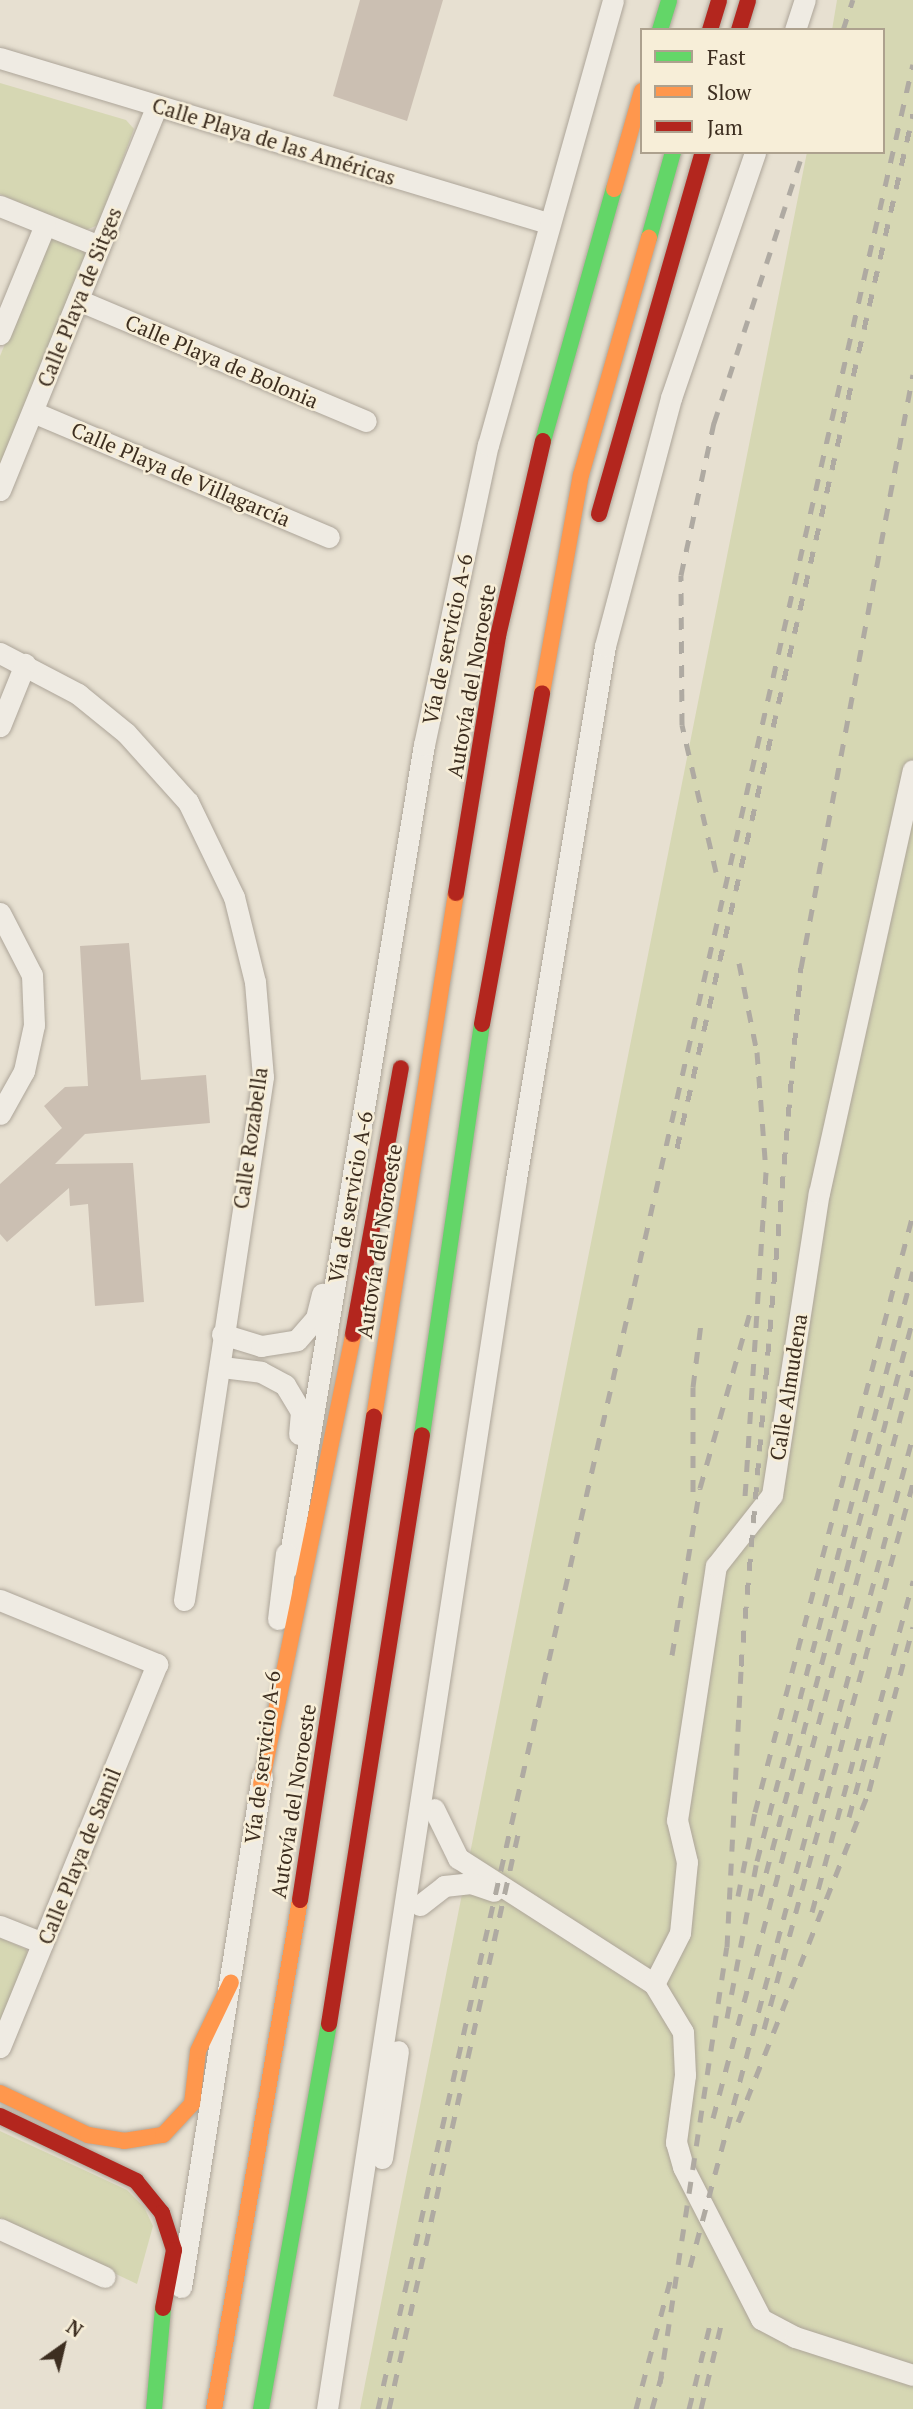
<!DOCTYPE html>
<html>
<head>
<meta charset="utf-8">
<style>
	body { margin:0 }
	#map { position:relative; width:913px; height:2409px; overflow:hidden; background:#e7e0d1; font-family:"PT Serif",serif }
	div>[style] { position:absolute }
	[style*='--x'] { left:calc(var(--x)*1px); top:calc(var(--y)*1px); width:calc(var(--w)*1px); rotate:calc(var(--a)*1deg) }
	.green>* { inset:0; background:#d6d7b3 }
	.building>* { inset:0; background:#cbbfb2 }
	.roads { filter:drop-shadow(0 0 2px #ada599) drop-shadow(0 0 2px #ada599) }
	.street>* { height:21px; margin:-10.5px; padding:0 10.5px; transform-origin:10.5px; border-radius:10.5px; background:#efebe3 }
	.fast>* { height:16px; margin:-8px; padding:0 8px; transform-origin:8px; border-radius:8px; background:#63d668 }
	.slow>* { height:16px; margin:-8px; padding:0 8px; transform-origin:8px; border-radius:8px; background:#ff974d }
	.jam>* { height:16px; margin:-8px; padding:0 8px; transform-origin:8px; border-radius:8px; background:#b3261e }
	.rail>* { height:5px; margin-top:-2.5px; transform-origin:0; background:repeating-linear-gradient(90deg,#afaaa2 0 12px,transparent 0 24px) }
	span { translate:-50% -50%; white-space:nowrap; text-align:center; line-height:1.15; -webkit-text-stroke:5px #f7eed8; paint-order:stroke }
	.street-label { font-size:21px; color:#3d2e20 }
	.legend { position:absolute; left:640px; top:28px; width:245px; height:126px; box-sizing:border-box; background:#f7eed8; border:2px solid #ada18e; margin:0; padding:9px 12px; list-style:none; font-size:21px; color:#3d2e20 }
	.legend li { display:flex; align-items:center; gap:14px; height:35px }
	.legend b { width:35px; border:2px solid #ada18e }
	.north { position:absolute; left:28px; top:2311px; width:70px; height:70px; -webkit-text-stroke:5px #f7eed8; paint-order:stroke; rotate:34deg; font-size:19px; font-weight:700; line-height:28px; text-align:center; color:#3d2e20 }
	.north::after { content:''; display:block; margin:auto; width:24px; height:32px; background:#3d2e20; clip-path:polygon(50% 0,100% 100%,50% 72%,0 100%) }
</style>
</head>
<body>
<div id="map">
	<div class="green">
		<i style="clip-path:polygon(837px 0,913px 0,913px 2409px,360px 2409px,807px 152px,883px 152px,883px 30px,832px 30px)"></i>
		<i style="clip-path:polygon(0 83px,126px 120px,134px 129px,98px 225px,86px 230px,74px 227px,0 194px)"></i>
		<i style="clip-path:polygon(57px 236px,82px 247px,86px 257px,0 469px,0 356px,48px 239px)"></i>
		<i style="clip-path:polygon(0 1938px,26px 1949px,29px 1957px,0 2023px)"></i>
		<i style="clip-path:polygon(0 2131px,127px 2190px,144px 2207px,153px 2226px,137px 2284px,0 2219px)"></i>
	</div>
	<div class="building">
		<i style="clip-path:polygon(360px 0,443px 0,407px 121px,333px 96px)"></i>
		<i style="clip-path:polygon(129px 943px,141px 1080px,206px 1075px,210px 1123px,85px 1134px,55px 1164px,133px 1163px,144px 1302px,95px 1306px,88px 1204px,70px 1206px,69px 1188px,7px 1242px,0 1234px,0 1184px,62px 1128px,44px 1106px,65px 1087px,88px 1086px,80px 946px)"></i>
	</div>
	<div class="roads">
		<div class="street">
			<i style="--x:795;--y:30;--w:32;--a:-72"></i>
			<i style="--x:0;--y:58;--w:572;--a:16.76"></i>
			<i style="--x:0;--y:206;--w:107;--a:22"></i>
			<i style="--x:78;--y:300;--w:312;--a:22.8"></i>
			<i style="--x:0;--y:334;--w:118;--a:-67.6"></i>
			<i style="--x:33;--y:412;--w:321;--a:22.9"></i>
			<i style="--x:0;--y:490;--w:415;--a:-67.8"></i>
			<i style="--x:0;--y:653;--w:88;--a:27.7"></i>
			<i style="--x:78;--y:694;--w:62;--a:39.1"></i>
			<i style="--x:126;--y:733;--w:93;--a:48.1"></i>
			<i style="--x:188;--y:802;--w:106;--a:64.2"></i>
			<i style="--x:234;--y:897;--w:88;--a:76.1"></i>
			<i style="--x:255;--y:982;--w:95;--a:85.2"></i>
			<i style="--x:263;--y:1077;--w:529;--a:98.59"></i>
			<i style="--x:0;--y:726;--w:67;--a:-68"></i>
			<i style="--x:0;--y:913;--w:70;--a:62.7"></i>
			<i style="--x:32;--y:975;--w:50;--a:87.7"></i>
			<i style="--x:34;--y:1025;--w:47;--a:102.3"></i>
			<i style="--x:24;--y:1071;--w:49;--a:119.2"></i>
			<i style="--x:222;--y:1334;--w:41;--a:17.1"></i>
			<i style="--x:261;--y:1346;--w:36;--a:-9"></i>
			<i style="--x:297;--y:1340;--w:29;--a:-49"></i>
			<i style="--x:316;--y:1318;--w:25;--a:-76"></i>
			<i style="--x:222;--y:1367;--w:39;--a:7"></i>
			<i style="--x:261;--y:1372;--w:27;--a:28"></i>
			<i style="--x:285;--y:1385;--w:31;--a:59"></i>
			<i style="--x:301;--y:1412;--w:22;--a:95"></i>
			<i style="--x:288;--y:1567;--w:833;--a:-80.61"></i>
			<i style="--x:424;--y:745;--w:307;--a:-78"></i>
			<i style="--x:488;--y:445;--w:462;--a:-74.3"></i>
			<i style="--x:0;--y:1600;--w:170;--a:22.2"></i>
			<i style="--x:157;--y:1664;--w:414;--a:112.3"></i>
			<i style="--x:278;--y:1619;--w:66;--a:-83.1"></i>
			<i style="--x:434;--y:1809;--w:55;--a:63.9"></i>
			<i style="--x:458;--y:1858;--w:233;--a:32.7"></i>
			<i style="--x:654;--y:1984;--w:56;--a:58.9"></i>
			<i style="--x:683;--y:2032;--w:43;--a:87.3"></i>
			<i style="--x:685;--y:2075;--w:68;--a:97.7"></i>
			<i style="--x:676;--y:2142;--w:26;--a:74"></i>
			<i style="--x:683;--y:2167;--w:171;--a:62.8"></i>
			<i style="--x:761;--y:2319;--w:38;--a:28"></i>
			<i style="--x:795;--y:2337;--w:124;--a:17.9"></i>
			<i style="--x:420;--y:1905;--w:31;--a:-38"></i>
			<i style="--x:444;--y:1886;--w:27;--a:-6"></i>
			<i style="--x:471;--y:1883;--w:24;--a:19"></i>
			<i style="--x:0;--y:1926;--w:46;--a:21.6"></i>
			<i style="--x:654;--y:1984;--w:57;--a:-63"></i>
			<i style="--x:680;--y:1933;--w:71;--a:-84.4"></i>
			<i style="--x:687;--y:1862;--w:43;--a:-103.4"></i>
			<i style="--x:677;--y:1820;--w:257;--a:-81.3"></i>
			<i style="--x:716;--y:1566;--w:90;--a:-51.7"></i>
			<i style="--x:772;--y:1495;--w:306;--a:-81.2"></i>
			<i style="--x:819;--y:1193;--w:433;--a:-77.5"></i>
			<i style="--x:382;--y:2158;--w:108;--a:-81.5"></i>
			<i style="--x:0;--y:2229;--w:115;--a:24.6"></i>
			<i style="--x:181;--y:2287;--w:517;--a:-80.99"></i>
			<i style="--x:327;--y:2409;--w:1244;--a:-81.26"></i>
			<i style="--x:516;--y:1179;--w:540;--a:-80.52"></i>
			<i style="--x:605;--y:646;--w:257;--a:-75.1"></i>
			<i style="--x:671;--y:398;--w:260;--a:-71.1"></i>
		</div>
		<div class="fast">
			<i style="--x:660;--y:30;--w:31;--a:-73"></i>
			<i style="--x:649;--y:238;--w:89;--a:-74.4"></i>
			<i style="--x:543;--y:441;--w:262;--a:-74.3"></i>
			<i style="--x:422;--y:1435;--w:415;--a:-81.7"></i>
			<i style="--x:154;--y:2409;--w:101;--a:-84.9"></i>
			<i style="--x:261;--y:2409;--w:391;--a:-80"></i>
		</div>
		<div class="slow">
			<i style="--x:614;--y:189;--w:102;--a:-74.1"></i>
			<i style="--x:542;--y:693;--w:221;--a:-79.9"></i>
			<i style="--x:581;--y:475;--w:247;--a:-74"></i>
			<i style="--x:374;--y:1417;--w:530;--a:-81.11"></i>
			<i style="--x:261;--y:1784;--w:459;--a:-78.4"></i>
			<i style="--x:0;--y:2093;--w:98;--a:25.5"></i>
			<i style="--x:88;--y:2135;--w:36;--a:9"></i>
			<i style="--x:124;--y:2141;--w:39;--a:-9"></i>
			<i style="--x:163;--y:2135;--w:42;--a:-46.9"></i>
			<i style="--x:192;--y:2104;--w:53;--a:-83.5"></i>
			<i style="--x:198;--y:2051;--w:76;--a:-64.4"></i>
			<i style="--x:214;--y:2409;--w:516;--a:-80.41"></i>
		</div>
		<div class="jam">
			<i style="--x:710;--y:30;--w:31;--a:-73"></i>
			<i style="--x:739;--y:30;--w:31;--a:-73"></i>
			<i style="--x:599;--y:514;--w:377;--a:-74"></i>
			<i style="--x:456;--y:893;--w:260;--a:-80.7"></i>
			<i style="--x:498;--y:636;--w:200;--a:-77"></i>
			<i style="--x:482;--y:1024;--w:336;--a:-79.7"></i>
			<i style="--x:353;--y:1334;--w:270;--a:-79.8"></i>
			<i style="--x:300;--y:1900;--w:489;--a:-81.3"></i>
			<i style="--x:329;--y:2024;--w:596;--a:-81.03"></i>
			<i style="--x:0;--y:2116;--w:151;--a:25.5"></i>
			<i style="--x:136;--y:2181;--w:41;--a:50.9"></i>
			<i style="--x:162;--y:2213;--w:39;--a:72"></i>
			<i style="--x:174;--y:2250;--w:59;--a:100.7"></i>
		</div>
	</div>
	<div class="rail">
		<i style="--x:843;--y:30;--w:32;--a:-72"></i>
		<i style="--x:716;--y:872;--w:151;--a:-103"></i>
		<i style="--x:682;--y:725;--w:150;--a:-90.4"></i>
		<i style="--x:681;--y:575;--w:156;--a:-77.8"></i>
		<i style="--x:714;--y:423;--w:285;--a:-71.8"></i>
		<i style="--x:739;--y:963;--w:91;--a:78.6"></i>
		<i style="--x:757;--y:1052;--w:120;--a:85.7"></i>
		<i style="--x:766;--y:1172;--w:328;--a:93.7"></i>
		<i style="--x:677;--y:1148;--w:1061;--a:-77.14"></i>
		<i style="--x:693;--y:1492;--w:105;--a:-90"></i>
		<i style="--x:693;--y:1387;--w:64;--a:-82.8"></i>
		<i style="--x:672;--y:1655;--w:169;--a:-80.5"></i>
		<i style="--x:700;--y:1488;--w:186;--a:-74.1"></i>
		<i style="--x:849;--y:1817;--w:245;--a:-74.8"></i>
		<i style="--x:738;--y:1896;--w:86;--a:-78.6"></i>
		<i style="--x:755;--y:1812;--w:619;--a:-75.2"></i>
		<i style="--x:760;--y:1896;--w:597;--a:-75.15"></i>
		<i style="--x:812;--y:1912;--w:183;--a:-74.8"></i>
		<i style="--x:727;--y:2018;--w:160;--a:-79.2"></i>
		<i style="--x:757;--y:1861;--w:610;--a:-75.19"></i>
		<i style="--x:764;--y:2029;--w:566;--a:-74.74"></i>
		<i style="--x:713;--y:2118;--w:774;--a:-75.03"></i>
		<i style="--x:738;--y:2122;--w:356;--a:-68.4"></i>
		<i style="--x:869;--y:1791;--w:170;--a:-75"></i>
		<i style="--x:690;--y:2267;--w:860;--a:-74.98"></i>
		<i style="--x:660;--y:2383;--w:441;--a:-81.3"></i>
		<i style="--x:727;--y:1947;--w:281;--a:-87.1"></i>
		<i style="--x:741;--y:1666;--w:701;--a:-85.09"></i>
		<i style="--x:801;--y:968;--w:604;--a:-79.32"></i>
		<i style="--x:378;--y:2409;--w:2405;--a:-77.15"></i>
		<i style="--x:389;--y:2409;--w:593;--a:-77.35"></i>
		<i style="--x:636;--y:2409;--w:140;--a:-75.1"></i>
		<i style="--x:652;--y:2409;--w:35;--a:-74"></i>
		<i style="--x:689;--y:2409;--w:91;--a:-76"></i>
		<i style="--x:701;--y:2409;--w:86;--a:-76.6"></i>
	</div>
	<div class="street-label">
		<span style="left:274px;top:141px;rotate:17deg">Calle Playa de las Américas</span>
		<span style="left:79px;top:297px;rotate:-68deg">Calle Playa de Sitges</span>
		<span style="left:222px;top:361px;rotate:23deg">Calle Playa de Bolonia</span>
		<span style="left:181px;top:474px;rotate:23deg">Calle Playa de Villagarcía</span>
		<span style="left:447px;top:639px;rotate:-78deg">Vía de servicio A-6</span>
		<span style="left:471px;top:681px;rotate:-80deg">Autovía del Noroeste</span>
		<span style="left:250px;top:1138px;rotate:-82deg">Calle Rozabella</span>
		<span style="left:350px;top:1197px;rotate:-80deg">Vía de servicio A-6</span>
		<span style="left:379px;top:1241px;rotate:-81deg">Autovía del Noroeste</span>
		<span style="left:788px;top:1387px;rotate:-81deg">Calle Almudena</span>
		<span style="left:262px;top:1757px;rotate:-83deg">Vía de servicio A-6</span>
		<span style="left:293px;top:1801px;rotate:-81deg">Autovía del Noroeste</span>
		<span style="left:79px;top:1856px;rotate:-68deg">Calle Playa de Samil</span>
	</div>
	<ul class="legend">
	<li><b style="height:9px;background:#63d668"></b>Fast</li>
	<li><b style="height:9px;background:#ff974d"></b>Slow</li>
	<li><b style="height:9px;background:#b3261e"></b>Jam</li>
	</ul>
	<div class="north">N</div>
</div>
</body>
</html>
